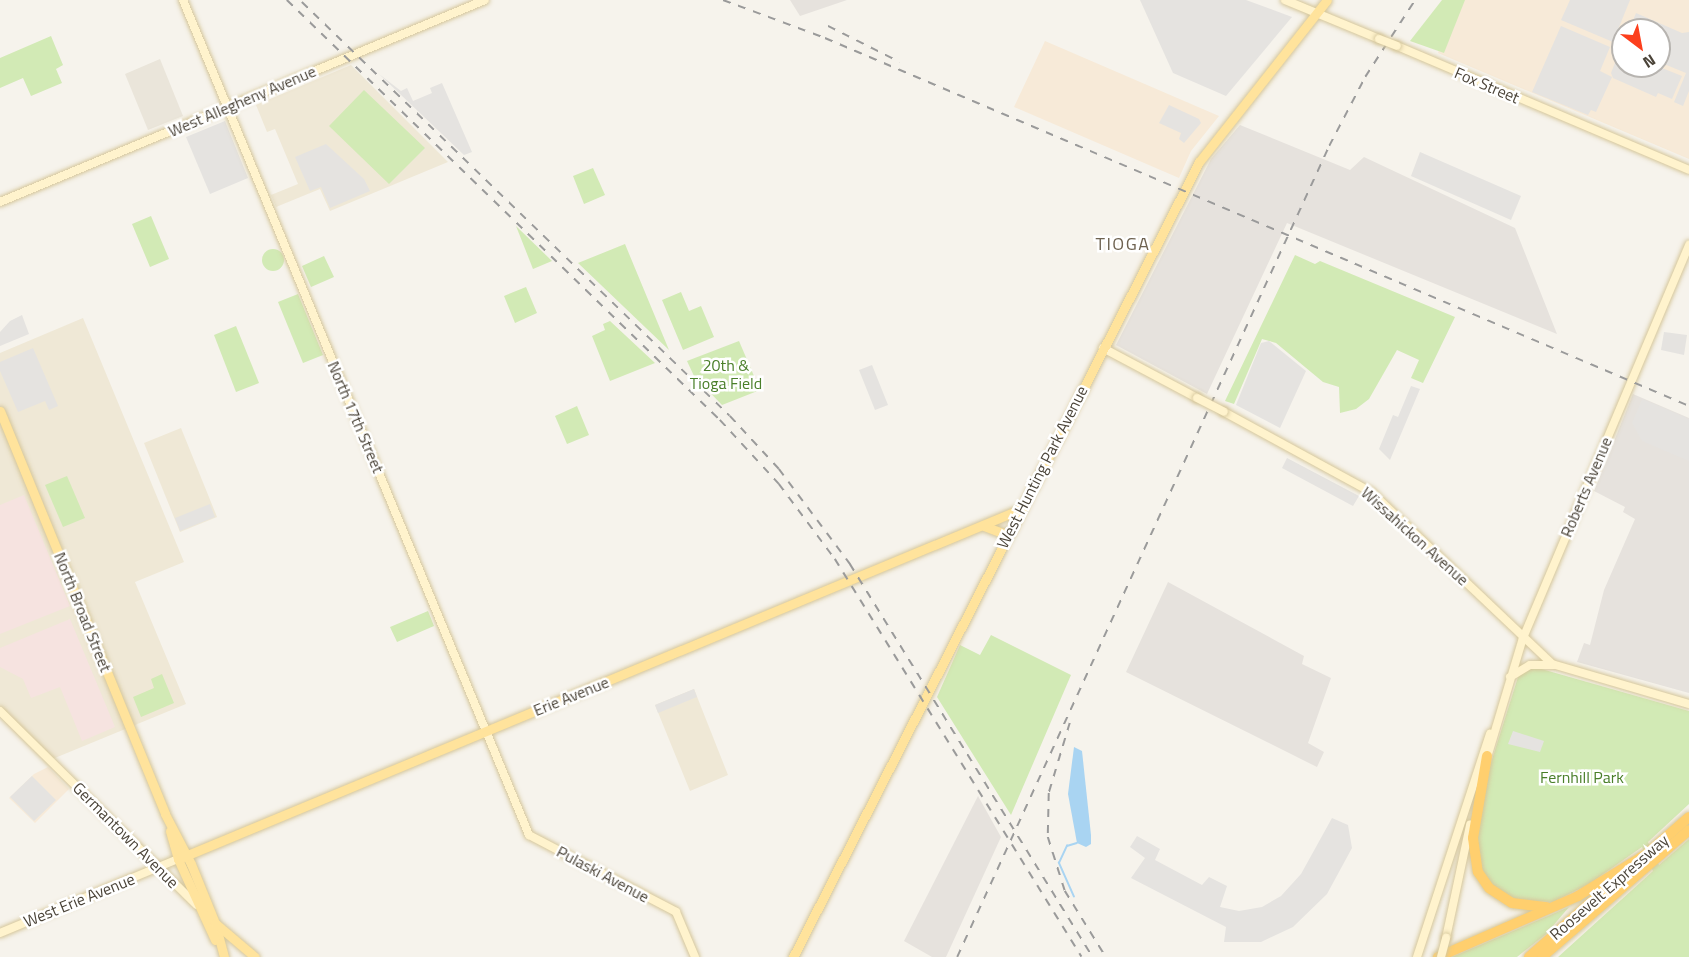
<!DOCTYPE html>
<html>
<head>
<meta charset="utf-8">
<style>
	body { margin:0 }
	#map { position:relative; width:1689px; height:957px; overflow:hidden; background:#f6f3ec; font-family:"Titillium Web",sans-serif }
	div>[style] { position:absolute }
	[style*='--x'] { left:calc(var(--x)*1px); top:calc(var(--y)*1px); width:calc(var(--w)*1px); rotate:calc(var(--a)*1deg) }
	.residential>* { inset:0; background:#eae5da }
	.commercial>* { inset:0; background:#f7ead8 }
	.industrial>* { inset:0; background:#e6e2dd }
	.education>* { inset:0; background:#efe8d6 }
	.medical>* { inset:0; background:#f6e3e0 }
	.green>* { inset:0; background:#d2eab5 }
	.round { border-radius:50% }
	.parking>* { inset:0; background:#e5e3e0 }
	.water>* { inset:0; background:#a9d4f2 }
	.stream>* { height:1.5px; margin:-0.75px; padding:0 0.75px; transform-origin:0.75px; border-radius:0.75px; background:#a9d4f2 }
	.roads { filter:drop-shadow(0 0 2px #d6c79b) drop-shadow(0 0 2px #d6c79b) }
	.secondary>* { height:8px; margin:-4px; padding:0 4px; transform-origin:4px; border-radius:4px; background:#fff3cd }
	.primary>* { height:9px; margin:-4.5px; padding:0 4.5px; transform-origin:4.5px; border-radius:4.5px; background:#ffe39c }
	.highway>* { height:10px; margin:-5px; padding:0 5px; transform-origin:5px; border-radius:5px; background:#ffcf6e }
	.rail>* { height:1.5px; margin-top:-0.75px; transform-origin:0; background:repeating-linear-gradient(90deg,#9a9a9a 0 8px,transparent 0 16px) }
	.bridges { filter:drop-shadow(0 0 2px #d6c79b) drop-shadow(0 0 2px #d6c79b) }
	.secondary-bridge>* { height:8px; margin:-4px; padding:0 4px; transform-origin:4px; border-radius:4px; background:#fff3cd }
	span { translate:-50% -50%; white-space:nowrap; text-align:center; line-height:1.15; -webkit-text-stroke:5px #fff; paint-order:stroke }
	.street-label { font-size:16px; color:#4b4439 }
	.park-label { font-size:16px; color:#4a7f2a }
	.neighbourhood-label { font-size:18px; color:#6e6250; letter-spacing:1.5px }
	.north { position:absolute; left:1611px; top:18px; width:60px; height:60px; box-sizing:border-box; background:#fff; border:2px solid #b7b4b0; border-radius:50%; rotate:148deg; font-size:16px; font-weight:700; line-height:24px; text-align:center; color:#4b4439 }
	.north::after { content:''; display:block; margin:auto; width:21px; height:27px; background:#fc3f1d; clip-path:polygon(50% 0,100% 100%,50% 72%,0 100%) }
</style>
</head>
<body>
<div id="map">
	<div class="residential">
		<i style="clip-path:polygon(160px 59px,183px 116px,148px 130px,125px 74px)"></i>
	</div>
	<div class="commercial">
		<i style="clip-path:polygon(evenodd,1455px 0,1689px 0,1689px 159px,1438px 53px,1455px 0,1623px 30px,1659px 30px,1659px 66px,1623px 66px,1623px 30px)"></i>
		<i style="clip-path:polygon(1045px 41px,1219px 116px,1191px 151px,1179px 178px,1014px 107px)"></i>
		<i style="clip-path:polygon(48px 767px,69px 789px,35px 823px,9px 798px,34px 774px)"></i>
	</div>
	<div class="industrial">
		<i style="clip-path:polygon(790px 0,847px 0,800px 16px)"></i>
		<i style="clip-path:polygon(1240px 125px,1350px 170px,1364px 157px,1515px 228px,1557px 334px,1287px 223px,1207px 394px,1116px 345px,1211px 159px)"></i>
		<i style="clip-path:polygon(1633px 394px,1689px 418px,1689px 693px,1577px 662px,1584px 643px,1590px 645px,1604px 590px,1635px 519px,1623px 512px,1625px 507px,1594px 491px)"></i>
		<i style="clip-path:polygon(1168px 582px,1304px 656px,1302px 664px,1331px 678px,1308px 743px,1324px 752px,1317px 767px,1126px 672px)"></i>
		<i style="clip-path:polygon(978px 796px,1001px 837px,946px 957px,932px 957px,904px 941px)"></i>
	</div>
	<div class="education">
		<i style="clip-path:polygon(351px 65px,448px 162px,330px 211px,320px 189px,276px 207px,271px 195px,298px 184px,275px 129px,267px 132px,256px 105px)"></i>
		<i style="clip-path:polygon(83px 318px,184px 562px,135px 582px,186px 704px,50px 760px,3px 715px,0 717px,0 353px)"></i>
		<i style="clip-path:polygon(181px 428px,217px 517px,180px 532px,144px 443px)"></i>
		<i style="clip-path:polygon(694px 689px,728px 775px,690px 791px,655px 705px)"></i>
	</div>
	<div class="medical">
		<i style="clip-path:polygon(24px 495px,70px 606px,0 634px,0 505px)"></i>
		<i style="clip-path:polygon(70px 619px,115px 727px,82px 741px,60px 687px,31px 698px,23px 679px,0 667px,0 648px)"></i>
	</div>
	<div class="green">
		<i style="clip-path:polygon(1442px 0,1465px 0,1444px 53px,1410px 41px)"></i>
		<i style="clip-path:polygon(51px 36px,63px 65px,56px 69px,62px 83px,31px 96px,23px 78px,0 88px,0 58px)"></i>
		<i style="clip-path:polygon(364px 90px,425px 148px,389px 184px,329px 126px)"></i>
		<i style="clip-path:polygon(593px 168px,605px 195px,584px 204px,573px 176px)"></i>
		<i style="clip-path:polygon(151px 216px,169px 259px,150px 267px,132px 224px)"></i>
		<i style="clip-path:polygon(516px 226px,552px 261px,533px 269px)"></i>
		<i style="clip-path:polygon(625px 244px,637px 273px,669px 350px,578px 263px)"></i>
		<i class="round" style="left:262px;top:249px;width:22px;height:22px"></i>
		<i style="clip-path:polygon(1295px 255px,1315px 264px,1320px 261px,1455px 317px,1423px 383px,1411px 378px,1419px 360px,1397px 350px,1369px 399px,1356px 409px,1340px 413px,1339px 387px,1323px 382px,1276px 343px,1262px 339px,1234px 404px,1225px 401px)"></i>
		<i style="clip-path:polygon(324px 256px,334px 277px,311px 287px,302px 266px)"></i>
		<i style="clip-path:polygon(526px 287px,537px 313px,515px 323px,504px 296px)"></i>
		<i style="clip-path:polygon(681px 292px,689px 311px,701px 306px,714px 337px,683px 350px,662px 300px)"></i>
		<i style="clip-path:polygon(298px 294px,323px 355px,303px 363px,278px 302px)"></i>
		<i style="clip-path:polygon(610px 321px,655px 363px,610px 381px,592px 336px,605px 330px,603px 324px)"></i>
		<i style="clip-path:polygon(236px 326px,259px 383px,236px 392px,214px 335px)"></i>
		<i style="clip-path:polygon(739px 341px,760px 390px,722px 405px,694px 376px,687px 361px)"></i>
		<i style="clip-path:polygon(577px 406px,589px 435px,567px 444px,555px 416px)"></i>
		<i style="clip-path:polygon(67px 476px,85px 518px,63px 527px,45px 485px)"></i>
		<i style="clip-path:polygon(428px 611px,434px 626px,397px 642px,390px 627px)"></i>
		<i style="clip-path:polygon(991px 635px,1071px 675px,1011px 815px,937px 697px,960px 645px,980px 655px)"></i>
		<i style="clip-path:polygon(1538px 668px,1689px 711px,1689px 804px,1648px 842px,1659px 865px,1689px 839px,1689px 957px,1558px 957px,1653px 871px,1642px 847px,1589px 884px,1553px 902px,1511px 900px,1488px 884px,1475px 854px,1490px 766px,1518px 677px,1527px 669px)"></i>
		<i style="clip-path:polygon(162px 674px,174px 703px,141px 717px,133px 697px,154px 688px,151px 679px)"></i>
		<i style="clip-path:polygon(1569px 907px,1546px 934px,1517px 957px,1452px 957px)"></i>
	</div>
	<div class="parking">
		<i style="clip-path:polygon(1140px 0,1246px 0,1292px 17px,1226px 96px,1173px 73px)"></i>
		<i style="clip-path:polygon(1570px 0,1630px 0,1613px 42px,1561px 20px)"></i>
		<i style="clip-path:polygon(1636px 13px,1682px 33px,1689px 32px,1689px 91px,1683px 106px,1674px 102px,1686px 73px,1659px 62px,1659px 30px,1629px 30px)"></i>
		<i style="clip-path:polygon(1561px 26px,1610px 47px,1600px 71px,1612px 77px,1596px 112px,1591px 110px,1588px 115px,1532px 92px)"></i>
		<i style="clip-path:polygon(1620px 50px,1623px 66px,1657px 66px,1682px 76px,1672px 99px,1658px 93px,1656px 97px,1613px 78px,1611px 73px)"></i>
		<i style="clip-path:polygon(379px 74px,401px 91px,407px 88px,413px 101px,432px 93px,430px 88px,442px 83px,472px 152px,464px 155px)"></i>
		<i style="clip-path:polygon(1169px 105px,1199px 119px,1201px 123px,1184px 143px,1179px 139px,1181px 133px,1159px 123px)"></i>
		<i style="clip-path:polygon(225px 121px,248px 178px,210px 194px,186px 137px)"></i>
		<i style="clip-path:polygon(326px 144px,364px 179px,370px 191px,330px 208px,321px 187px,310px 191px,295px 157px)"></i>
		<i style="clip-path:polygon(1420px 152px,1521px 196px,1511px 220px,1411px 176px)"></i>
		<i style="clip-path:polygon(22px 315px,29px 334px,0 346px,0 332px,10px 321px)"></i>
		<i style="clip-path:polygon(1664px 332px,1687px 335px,1684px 355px,1661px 350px)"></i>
		<i style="clip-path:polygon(1269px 341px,1306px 371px,1280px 428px,1236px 405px,1261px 343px)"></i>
		<i style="clip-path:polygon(33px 348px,58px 406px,49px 410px,45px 401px,18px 412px,0 371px,0 362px)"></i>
		<i style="clip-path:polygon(872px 365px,888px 405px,875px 410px,859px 370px)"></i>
		<i style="clip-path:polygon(1411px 386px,1420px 389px,1390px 460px,1379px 449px,1393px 415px,1398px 417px)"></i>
		<i style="clip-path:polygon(1642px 399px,1689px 419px,1689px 461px,1642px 441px,1632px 423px)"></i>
		<i style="clip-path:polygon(1287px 458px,1359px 496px,1353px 506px,1282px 468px)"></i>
		<i style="clip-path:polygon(210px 504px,215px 517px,180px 531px,175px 518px)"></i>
		<i style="clip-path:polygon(694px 689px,697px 697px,658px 713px,655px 705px)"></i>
		<i style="clip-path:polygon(1513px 731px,1544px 741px,1540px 752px,1508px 744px)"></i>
		<i style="clip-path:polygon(32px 776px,56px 800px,34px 821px,10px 797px)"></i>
		<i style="clip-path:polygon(1332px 818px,1348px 825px,1352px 848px,1327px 894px,1293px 927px,1261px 942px,1224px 942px,1226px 927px,1131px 878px,1145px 858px,1130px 847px,1137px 836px,1160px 849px,1155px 860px,1202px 885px,1209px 877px,1227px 886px,1220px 907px,1239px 911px,1262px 907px,1281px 896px,1301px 874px)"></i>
	</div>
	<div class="water">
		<i style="clip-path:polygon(1074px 747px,1082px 751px,1091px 835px,1091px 844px,1086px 847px,1077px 843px,1068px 794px)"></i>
	</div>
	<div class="stream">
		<i style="--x:1074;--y:897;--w:37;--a:-114"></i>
		<i style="--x:1059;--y:863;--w:19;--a:-65"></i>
		<i style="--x:1067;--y:846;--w:10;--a:-17"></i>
	</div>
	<div class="roads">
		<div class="secondary">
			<i style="--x:183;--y:0;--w:904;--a:67.49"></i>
			<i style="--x:529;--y:835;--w:166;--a:27.6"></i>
			<i style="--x:676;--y:912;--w:49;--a:67.1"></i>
			<i style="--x:1285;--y:0;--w:102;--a:22.5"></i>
			<i style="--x:1397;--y:46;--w:317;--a:23"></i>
			<i style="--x:0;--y:202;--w:525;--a:-22.61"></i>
			<i style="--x:1103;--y:348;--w:106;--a:28"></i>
			<i style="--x:1224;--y:412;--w:167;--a:28.6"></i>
			<i style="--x:1371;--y:492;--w:250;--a:43.5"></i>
			<i style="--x:1552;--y:664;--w:143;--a:16.3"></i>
			<i style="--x:1510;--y:677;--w:23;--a:-31"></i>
			<i style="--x:1530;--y:665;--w:24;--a:0"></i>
			<i style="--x:0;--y:711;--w:276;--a:44.6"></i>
			<i style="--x:1486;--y:761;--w:128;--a:-73.3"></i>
			<i style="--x:1523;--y:638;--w:427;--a:-67.1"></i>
			<i style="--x:0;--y:933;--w:193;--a:-22.6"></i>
			<i style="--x:1446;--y:938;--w:116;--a:-78"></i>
			<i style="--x:1417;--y:957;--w:235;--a:-71.9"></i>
		</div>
		<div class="primary">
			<i style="--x:0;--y:411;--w:435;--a:67.7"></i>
			<i style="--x:165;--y:814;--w:56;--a:62.5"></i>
			<i style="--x:191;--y:864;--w:64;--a:67.9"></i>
			<i style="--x:215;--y:923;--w:35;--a:75"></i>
			<i style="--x:984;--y:526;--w:26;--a:21"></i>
			<i style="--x:170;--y:831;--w:29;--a:74"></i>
			<i style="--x:178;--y:859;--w:89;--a:65.4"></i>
			<i style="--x:178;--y:859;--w:913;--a:-22.55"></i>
			<i style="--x:215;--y:923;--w:52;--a:40.4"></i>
			<i style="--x:793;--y:957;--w:893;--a:-62.95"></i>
			<i style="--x:1199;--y:162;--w:206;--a:-51.7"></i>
		</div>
		<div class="highway">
			<i style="--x:1487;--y:756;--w:83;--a:99.7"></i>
			<i style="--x:1473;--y:838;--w:34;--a:82"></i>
			<i style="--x:1478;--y:872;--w:19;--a:55"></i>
			<i style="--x:1489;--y:888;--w:27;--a:33"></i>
			<i style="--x:1512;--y:903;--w:35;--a:7"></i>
			<i style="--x:1642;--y:858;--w:62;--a:-41.1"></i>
			<i style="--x:1438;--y:957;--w:153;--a:-23.5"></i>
			<i style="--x:1578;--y:896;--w:79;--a:-31.5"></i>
			<i style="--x:1529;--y:957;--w:116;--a:-41.5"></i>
			<i style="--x:1542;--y:957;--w:194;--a:-40.8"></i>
		</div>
	</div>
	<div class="rail">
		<i style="--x:287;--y:0;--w:603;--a:44.13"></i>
		<i style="--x:720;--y:420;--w:87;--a:47.3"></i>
		<i style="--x:779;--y:484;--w:94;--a:53.3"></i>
		<i style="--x:835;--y:559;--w:468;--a:58.2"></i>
		<i style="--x:723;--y:0;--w:109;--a:20.4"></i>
		<i style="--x:825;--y:38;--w:939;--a:23.07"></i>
		<i style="--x:302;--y:2;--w:595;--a:44.05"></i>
		<i style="--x:730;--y:416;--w:72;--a:47.2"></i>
		<i style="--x:779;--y:469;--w:119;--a:53.2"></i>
		<i style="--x:850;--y:564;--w:462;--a:58.3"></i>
		<i style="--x:828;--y:26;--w:80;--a:26.6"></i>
		<i style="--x:1070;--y:723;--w:73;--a:106.7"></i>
		<i style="--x:1049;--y:793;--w:44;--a:91.3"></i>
		<i style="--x:1048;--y:837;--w:57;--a:72.5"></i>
		<i style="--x:1065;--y:891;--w:78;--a:58.2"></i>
		<i style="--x:957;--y:957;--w:892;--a:-65.36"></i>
		<i style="--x:1329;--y:146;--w:78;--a:-62.4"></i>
		<i style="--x:1365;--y:77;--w:92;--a:-57"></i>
	</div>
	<div class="bridges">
		<div class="secondary-bridge">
			<i style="--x:1379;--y:39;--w:19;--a:21"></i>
			<i style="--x:1197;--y:398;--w:30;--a:27"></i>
			<i style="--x:1441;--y:957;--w:20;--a:-75"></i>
		</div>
	</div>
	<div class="street-label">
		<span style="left:1487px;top:85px;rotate:23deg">Fox Street</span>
		<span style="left:242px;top:101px;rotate:-23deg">West Allegheny Avenue</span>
		<span style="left:356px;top:417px;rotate:67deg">North 17th Street</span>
		<span style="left:1042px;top:467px;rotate:-63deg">West Hunting Park Avenue</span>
		<span style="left:1586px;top:487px;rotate:-67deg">Roberts Avenue</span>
		<span style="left:1415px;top:536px;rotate:42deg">Wissahickon Avenue</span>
		<span style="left:83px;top:612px;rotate:68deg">North Broad Street</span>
		<span style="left:571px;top:696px;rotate:-22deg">Erie Avenue</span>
		<span style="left:126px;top:835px;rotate:45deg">Germantown Avenue</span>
		<span style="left:603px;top:874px;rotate:28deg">Pulaski Avenue</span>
		<span style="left:1609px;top:887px;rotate:-41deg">Roosevelt Expressway</span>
		<span style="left:79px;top:900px;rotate:-22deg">West Erie Avenue</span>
	</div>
	<div class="park-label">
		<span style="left:726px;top:374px">20th &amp;<br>Tioga Field</span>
		<span style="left:1582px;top:777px">Fernhill Park</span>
	</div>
	<div class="neighbourhood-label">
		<span style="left:1123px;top:244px">TIOGA</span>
	</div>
	<div class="north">N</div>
</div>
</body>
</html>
